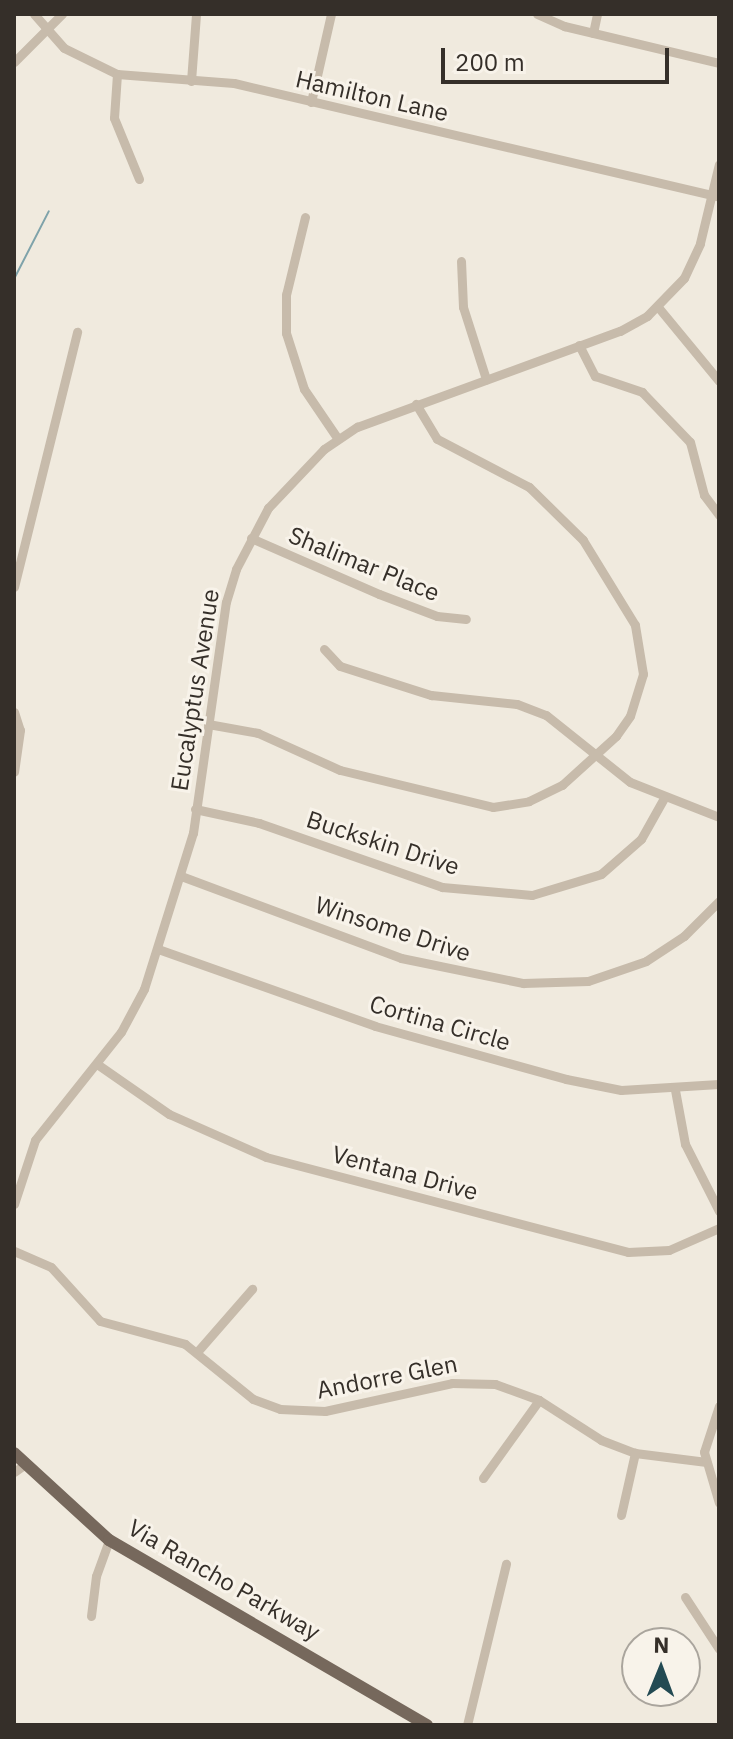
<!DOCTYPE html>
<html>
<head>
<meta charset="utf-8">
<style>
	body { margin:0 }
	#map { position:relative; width:733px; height:1739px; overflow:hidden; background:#f0eade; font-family:"IBM Plex Sans",sans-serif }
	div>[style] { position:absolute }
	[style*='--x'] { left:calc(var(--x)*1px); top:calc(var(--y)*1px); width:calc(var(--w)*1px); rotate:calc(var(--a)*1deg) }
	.stream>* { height:2px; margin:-1px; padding:0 1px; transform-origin:1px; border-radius:1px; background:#7fa3aa }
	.minor>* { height:9px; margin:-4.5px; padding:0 4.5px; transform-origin:4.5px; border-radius:4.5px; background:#c7bbab }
	.major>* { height:12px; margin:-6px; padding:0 6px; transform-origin:6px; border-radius:6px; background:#76685c }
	span { translate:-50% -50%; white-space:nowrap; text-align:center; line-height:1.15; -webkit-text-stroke:6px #f8f3ea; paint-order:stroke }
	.street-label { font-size:24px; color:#352f29 }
	.frame { position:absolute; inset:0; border:16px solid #352f29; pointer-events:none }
	.north { position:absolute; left:621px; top:1627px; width:80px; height:80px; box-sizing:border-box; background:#f8f3ea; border:2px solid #aaa59d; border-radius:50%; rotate:1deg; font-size:22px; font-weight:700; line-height:32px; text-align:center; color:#352f29 }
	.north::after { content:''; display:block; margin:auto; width:28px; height:36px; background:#234a53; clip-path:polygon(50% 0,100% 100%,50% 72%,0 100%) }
	.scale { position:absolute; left:441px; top:48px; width:228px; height:36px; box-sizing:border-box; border:4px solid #352f29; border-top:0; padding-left:10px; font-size:24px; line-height:28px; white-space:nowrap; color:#352f29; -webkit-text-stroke:6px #f8f3ea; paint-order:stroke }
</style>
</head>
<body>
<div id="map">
	<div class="stream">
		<i style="--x:14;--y:279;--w:76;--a:-62.8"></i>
	</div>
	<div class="minor">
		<i style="--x:34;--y:14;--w:45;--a:48.6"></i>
		<i style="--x:64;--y:48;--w:59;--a:26.1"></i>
		<i style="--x:117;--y:74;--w:117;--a:4.4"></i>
		<i style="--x:234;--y:83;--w:498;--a:13.2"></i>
		<i style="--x:537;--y:14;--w:30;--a:24"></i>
		<i style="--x:564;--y:26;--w:159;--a:13.4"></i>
		<i style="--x:593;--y:33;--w:19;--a:-78"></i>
		<i style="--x:14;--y:62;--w:68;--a:-45"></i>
		<i style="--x:117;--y:74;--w:44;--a:93.9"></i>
		<i style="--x:114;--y:118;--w:66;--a:67.7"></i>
		<i style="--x:191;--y:81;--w:67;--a:-85.7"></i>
		<i style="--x:311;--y:102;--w:90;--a:-77.2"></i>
		<i style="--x:305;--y:217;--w:80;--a:103.7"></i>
		<i style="--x:286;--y:295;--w:38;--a:90"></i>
		<i style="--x:286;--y:333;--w:59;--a:72.2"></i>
		<i style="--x:304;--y:389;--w:60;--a:55.8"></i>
		<i style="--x:461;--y:261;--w:46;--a:87.5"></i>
		<i style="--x:463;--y:307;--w:76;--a:72.3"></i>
		<i style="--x:658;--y:307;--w:96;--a:50.5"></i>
		<i style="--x:579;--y:345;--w:35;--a:63"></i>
		<i style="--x:595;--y:376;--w:50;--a:18.8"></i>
		<i style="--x:642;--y:392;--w:69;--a:46.2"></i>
		<i style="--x:690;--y:442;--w:55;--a:75.2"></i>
		<i style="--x:704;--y:495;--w:25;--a:53"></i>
		<i style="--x:251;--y:538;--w:140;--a:23.6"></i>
		<i style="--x:379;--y:594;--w:62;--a:20.8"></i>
		<i style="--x:437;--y:616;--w:29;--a:6"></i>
		<i style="--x:14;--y:587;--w:263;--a:-76.1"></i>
		<i style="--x:324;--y:649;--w:23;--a:47"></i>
		<i style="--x:340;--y:666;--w:96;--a:17.7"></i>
		<i style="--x:431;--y:695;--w:86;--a:6"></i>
		<i style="--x:517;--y:704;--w:31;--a:21"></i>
		<i style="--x:546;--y:715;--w:107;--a:38.6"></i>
		<i style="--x:630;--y:782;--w:96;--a:21.5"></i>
		<i style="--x:14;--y:712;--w:19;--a:72"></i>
		<i style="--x:20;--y:730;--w:42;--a:98.1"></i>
		<i style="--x:208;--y:724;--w:51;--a:10.2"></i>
		<i style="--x:258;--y:733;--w:90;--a:24.3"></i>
		<i style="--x:340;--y:770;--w:157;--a:13.6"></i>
		<i style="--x:493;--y:807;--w:36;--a:-9"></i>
		<i style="--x:529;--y:801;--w:37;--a:-26"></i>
		<i style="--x:562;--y:785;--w:73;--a:-42.2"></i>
		<i style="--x:616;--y:736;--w:24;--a:-55"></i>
		<i style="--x:630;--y:716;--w:44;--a:-72.8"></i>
		<i style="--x:643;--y:674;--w:50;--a:-99.3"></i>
		<i style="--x:635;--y:625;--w:100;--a:-121.5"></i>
		<i style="--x:583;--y:540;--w:76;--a:-135.5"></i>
		<i style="--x:529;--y:487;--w:104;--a:-152.4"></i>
		<i style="--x:437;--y:439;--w:41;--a:-121"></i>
		<i style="--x:195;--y:809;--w:66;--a:12.3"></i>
		<i style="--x:259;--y:823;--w:194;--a:19.3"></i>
		<i style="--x:442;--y:887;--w:90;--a:5.1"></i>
		<i style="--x:532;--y:895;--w:72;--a:-16.9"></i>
		<i style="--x:601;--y:874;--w:53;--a:-41.2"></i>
		<i style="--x:641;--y:839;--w:47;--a:-60.7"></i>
		<i style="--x:181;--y:876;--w:235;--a:20.4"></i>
		<i style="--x:401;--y:958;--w:125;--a:11.6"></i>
		<i style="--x:523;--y:983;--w:65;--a:-1.8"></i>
		<i style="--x:588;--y:981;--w:61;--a:-19"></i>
		<i style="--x:646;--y:961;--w:45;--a:-33.3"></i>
		<i style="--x:684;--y:936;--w:49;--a:-45"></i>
		<i style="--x:158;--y:949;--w:230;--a:19.5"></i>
		<i style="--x:375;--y:1026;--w:198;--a:15.5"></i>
		<i style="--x:566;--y:1079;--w:56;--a:11.3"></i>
		<i style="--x:621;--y:1090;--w:98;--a:-3.5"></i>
		<i style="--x:97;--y:1064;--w:88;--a:34.8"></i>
		<i style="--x:169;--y:1114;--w:106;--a:23.9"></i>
		<i style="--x:266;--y:1157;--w:374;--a:14.7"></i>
		<i style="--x:628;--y:1252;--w:41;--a:-2.8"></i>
		<i style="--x:669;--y:1250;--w:55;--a:-23.7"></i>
		<i style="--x:675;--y:1090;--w:55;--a:79.5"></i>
		<i style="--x:685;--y:1144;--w:75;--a:63.1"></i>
		<i style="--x:14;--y:1204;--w:67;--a:-71.8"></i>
		<i style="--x:35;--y:1140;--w:138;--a:-51.5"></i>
		<i style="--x:121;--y:1032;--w:49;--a:-61.9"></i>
		<i style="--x:144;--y:989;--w:164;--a:-72.6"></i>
		<i style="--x:193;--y:833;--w:233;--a:-81.9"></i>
		<i style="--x:226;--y:602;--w:34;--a:-73"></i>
		<i style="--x:236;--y:569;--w:69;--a:-62.3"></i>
		<i style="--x:268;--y:508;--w:81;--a:-46.5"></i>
		<i style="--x:324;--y:449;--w:40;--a:-34"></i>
		<i style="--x:357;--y:427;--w:280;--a:-20.1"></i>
		<i style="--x:620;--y:331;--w:31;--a:-29"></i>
		<i style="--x:647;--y:316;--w:53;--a:-45.8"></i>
		<i style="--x:684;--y:278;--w:38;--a:-65"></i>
		<i style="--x:700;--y:243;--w:81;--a:-76.5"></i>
		<i style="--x:14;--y:1251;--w:40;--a:23.4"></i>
		<i style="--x:51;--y:1267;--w:73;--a:47.8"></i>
		<i style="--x:100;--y:1321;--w:88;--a:15.1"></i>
		<i style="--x:185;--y:1344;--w:87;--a:39"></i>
		<i style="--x:253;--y:1399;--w:29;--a:20"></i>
		<i style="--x:280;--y:1409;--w:45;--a:2.5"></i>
		<i style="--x:325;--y:1411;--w:130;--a:-12.4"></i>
		<i style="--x:452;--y:1383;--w:43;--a:1.3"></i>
		<i style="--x:495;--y:1384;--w:47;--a:20"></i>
		<i style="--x:539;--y:1400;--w:74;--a:32.8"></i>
		<i style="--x:601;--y:1440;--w:36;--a:21"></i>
		<i style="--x:635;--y:1453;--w:72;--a:7.2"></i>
		<i style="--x:197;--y:1352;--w:84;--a:-48.9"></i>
		<i style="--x:719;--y:1406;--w:48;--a:108.1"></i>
		<i style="--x:704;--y:1452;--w:53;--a:73.6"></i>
		<i style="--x:14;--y:1472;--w:12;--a:-35"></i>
		<i style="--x:483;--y:1478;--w:96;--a:-54.3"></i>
		<i style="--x:621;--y:1515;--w:64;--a:-77.3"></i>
		<i style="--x:685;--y:1597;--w:62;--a:56.8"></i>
		<i style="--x:91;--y:1616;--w:40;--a:-82.9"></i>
		<i style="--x:96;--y:1576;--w:38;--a:-70"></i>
		<i style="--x:467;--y:1725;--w:166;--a:-76.4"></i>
	</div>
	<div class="major">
		<i style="--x:14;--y:1453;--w:129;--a:42.5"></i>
		<i style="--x:109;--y:1540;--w:368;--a:30.2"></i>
	</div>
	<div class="street-label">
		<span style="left:372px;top:96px;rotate:13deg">Hamilton Lane</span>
		<span style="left:364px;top:564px;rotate:22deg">Shalimar Place</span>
		<span style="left:195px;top:690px;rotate:-81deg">Eucalyptus Avenue</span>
		<span style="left:383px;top:843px;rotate:18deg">Buckskin Drive</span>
		<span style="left:393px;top:929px;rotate:18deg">Winsome Drive</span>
		<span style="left:440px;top:1023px;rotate:16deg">Cortina Circle</span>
		<span style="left:405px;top:1173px;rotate:15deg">Ventana Drive</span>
		<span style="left:387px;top:1377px;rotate:-11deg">Andorre Glen</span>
		<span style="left:224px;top:1580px;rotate:30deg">Via Rancho Parkway</span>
	</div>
	<div class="frame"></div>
	<div class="north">N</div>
	<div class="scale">200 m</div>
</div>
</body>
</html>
